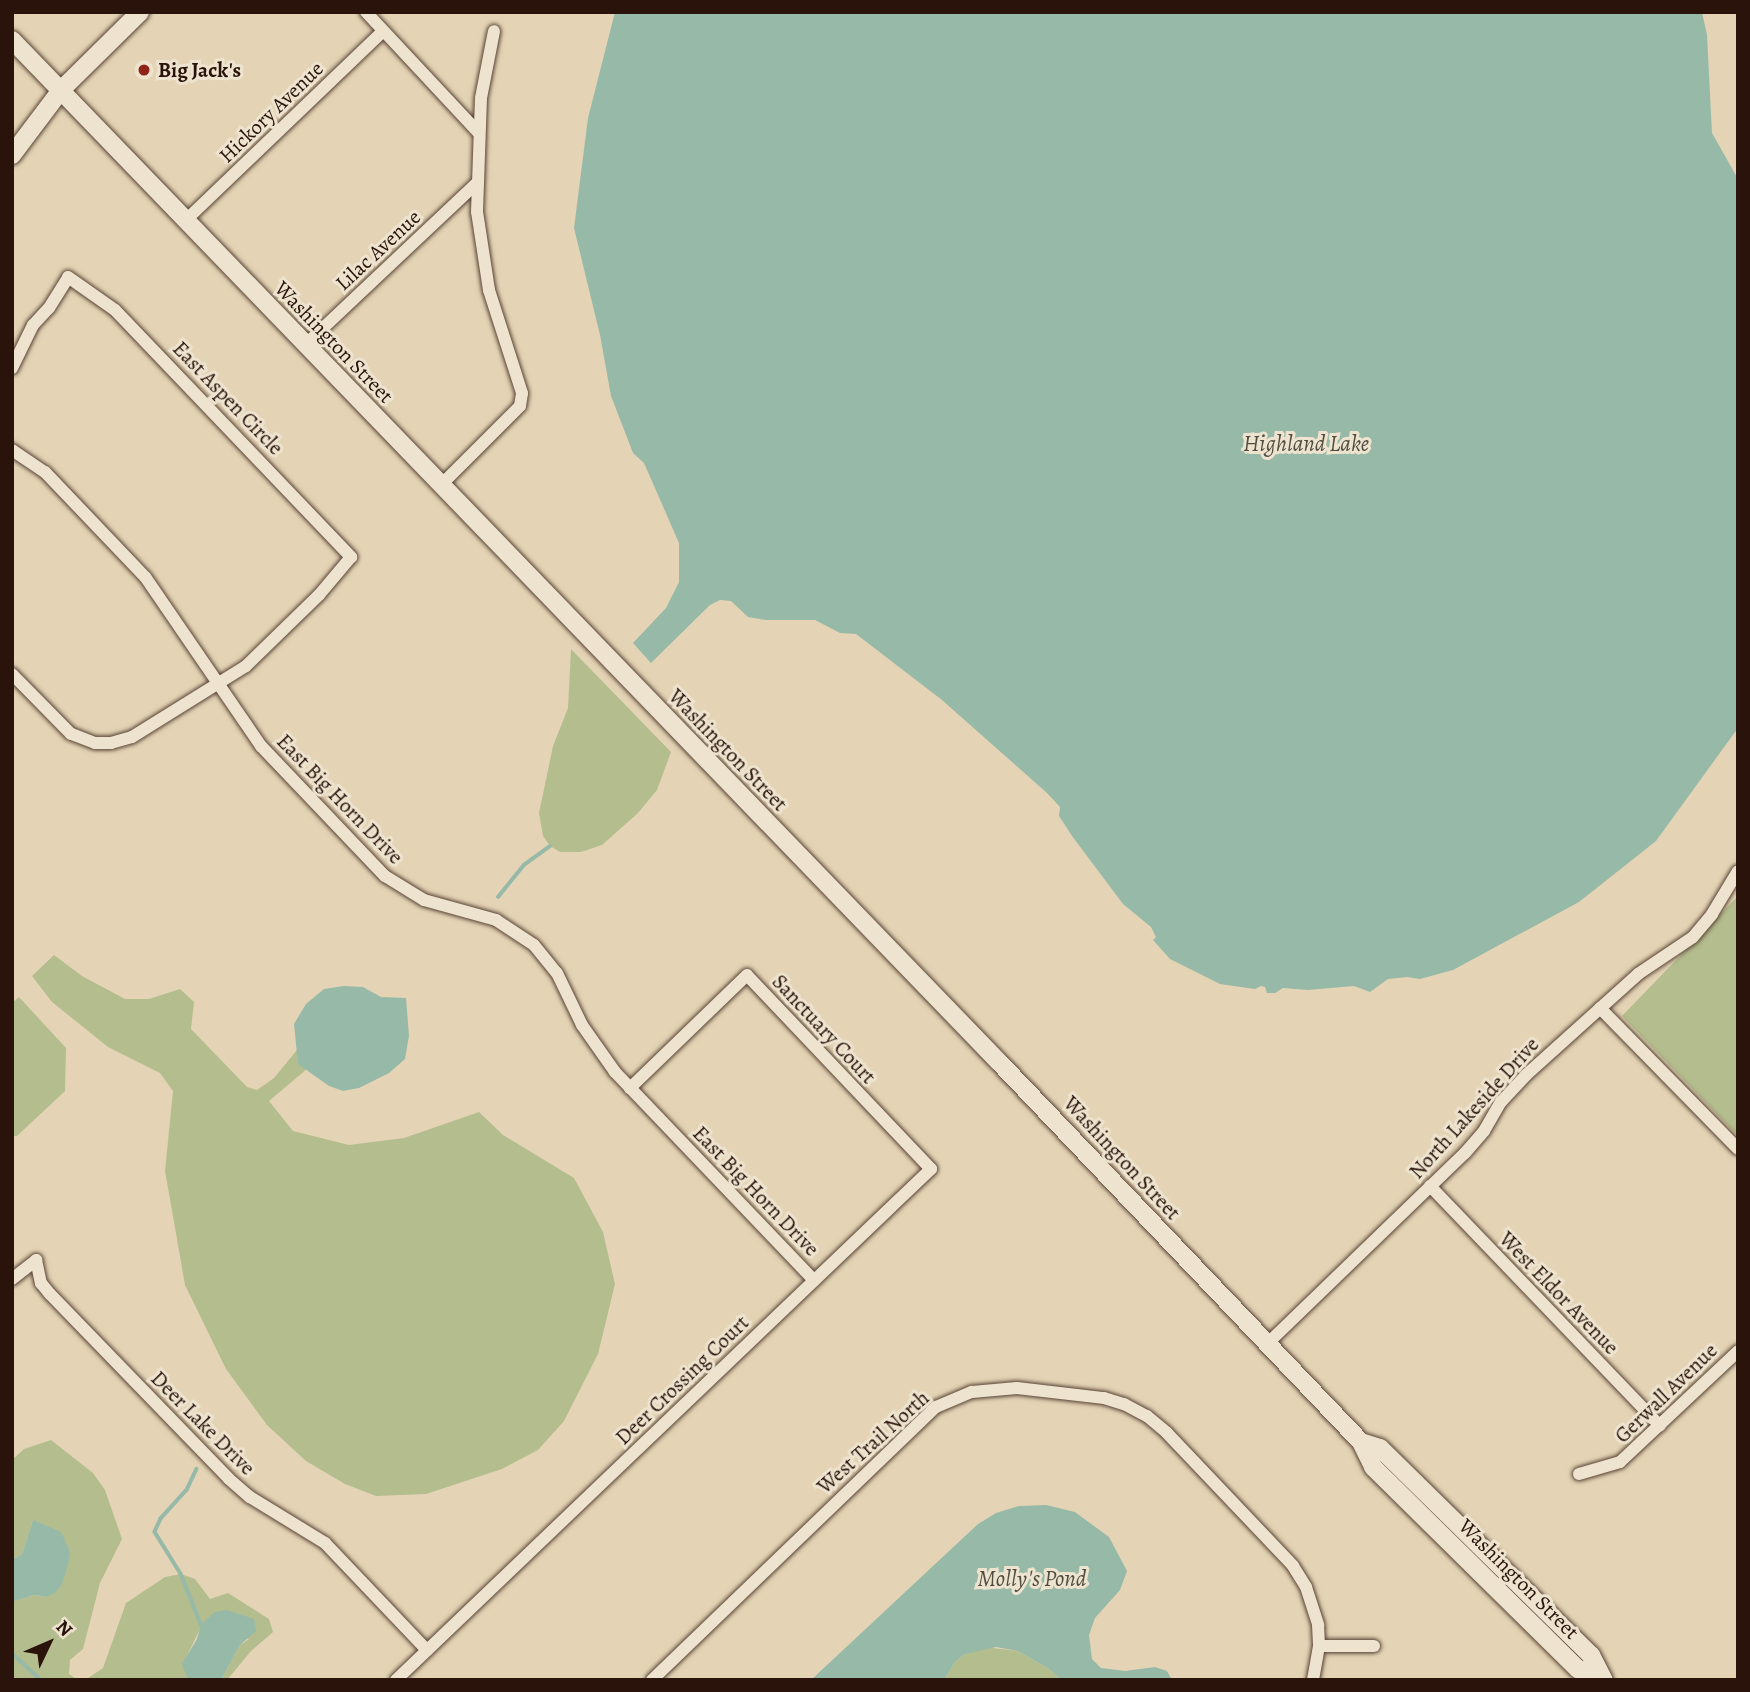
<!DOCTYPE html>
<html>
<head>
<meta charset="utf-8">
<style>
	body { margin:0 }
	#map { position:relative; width:1750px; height:1692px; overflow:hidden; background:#e4d4b5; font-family:Alegreya,serif }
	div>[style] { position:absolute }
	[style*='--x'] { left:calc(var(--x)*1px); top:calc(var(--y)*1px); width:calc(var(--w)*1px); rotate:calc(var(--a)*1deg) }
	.green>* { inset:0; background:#b4bd8e }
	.water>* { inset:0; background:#97b9a8 }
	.stream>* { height:3.5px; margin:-1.75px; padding:0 1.75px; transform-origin:1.75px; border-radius:1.75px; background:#97b9a8 }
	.roads { filter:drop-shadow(0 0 2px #584335) drop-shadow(0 0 2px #584335) }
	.minor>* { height:12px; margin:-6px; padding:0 6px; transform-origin:6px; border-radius:6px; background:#ede3cf }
	.secondary>* { height:18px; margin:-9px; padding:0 9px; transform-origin:9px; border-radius:9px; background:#ede3cf }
	.dots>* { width:19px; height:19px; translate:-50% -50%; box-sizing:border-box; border:4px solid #ede3cf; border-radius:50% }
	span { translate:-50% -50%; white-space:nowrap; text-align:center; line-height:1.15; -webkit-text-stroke:6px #ede3cf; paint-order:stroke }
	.poi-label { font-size:21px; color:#29130a; font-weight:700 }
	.left { translate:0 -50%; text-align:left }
	.street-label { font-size:21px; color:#29130a }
	.water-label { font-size:23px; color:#504d41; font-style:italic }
	.frame { position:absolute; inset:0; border:14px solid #29130a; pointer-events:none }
	.north { position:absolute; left:14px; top:1608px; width:70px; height:70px; -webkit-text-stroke:5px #ede3cf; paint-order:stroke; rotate:46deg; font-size:19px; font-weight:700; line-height:28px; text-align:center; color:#29130a }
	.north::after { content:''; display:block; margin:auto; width:24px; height:32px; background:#29130a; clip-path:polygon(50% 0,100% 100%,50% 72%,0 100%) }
</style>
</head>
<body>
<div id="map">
	<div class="green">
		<i style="clip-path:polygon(571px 649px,671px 752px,657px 790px,638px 813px,602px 845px,581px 852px,560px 852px,550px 846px,543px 836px,539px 813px,553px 746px,568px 708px)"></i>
		<i style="clip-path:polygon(1738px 896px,1738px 1136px,1622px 1016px)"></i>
		<i style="clip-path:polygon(54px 955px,82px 976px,125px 999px,149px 999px,180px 989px,194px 1002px,191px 1029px,247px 1087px,257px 1090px,274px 1078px,297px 1050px,298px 1064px,308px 1068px,269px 1101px,293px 1131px,349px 1145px,404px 1138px,479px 1112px,503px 1135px,574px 1178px,603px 1232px,615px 1284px,598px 1354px,564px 1421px,538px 1450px,502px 1469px,426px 1494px,376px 1496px,345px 1484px,306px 1461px,267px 1425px,226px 1369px,185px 1285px,165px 1171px,173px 1091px,160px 1073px,108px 1047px,52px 1002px,32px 976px)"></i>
		<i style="clip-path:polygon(19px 997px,66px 1048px,65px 1091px,17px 1136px,12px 1136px,12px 1003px)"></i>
		<i style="clip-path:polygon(51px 1440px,93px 1473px,105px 1490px,122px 1539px,100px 1583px,83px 1649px,70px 1660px,69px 1674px,78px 1680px,12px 1680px,12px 1602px,34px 1595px,46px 1597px,69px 1561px,33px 1520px,22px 1554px,12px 1560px,12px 1460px,24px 1449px)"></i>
		<i style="clip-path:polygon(181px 1574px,195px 1579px,210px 1599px,228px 1593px,269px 1619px,273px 1632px,251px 1651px,227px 1680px,221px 1680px,240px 1645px,249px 1639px,200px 1629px,183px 1664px,188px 1680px,85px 1680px,103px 1668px,126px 1603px,165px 1577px)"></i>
		<i style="clip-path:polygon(985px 1647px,1018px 1651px,1049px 1669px,1061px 1680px,944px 1680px,955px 1662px,965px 1654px)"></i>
	</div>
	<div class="water">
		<i style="clip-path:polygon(615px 12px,1702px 12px,1707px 35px,1712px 133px,1738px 179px,1738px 728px,1656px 841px,1579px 902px,1453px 970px,1420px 979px,1407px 977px,1388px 979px,1370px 992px,1354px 986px,1308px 990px,1283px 988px,1275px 993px,1267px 993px,1265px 987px,1261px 986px,1255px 989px,1220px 984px,1170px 959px,1153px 940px,1156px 937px,1151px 927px,1123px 904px,1072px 836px,1059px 816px,1060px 807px,1047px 793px,942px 700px,856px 634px,840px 633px,815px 620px,766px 620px,748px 617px,731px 601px,720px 600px,710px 605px,651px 663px,633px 643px,666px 608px,679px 582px,679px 543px,644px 463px,633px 453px,611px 396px,600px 335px,574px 228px,588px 118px)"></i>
		<i style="clip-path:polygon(344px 986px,363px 987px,381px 997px,406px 998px,409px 1036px,405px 1059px,389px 1073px,359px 1088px,343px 1091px,329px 1086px,298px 1064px,294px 1024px,306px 1004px,324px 989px)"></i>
		<i style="clip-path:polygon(1046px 1505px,1075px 1512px,1109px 1537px,1127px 1571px,1120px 1590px,1095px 1618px,1089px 1635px,1092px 1659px,1101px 1668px,1110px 1669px,1125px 1671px,1155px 1667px,1167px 1671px,1172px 1680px,1061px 1680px,1049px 1669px,1018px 1651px,996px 1647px,965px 1654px,955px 1662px,944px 1680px,811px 1680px,978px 1524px,996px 1513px,1019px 1506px)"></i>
		<i style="clip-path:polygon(33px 1520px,61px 1532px,70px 1552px,69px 1561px,62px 1584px,55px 1593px,46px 1597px,34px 1595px,12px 1602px,12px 1560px,22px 1554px)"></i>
		<i style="clip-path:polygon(227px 1610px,254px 1619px,256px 1631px,240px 1645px,221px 1680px,188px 1680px,182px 1664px,197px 1639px,201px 1624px,215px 1612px)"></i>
	</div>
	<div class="stream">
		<i style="--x:498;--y:897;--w:41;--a:-50.9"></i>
		<i style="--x:524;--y:865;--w:32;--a:-36"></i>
		<i style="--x:197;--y:1469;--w:23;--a:115"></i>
		<i style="--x:187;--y:1490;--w:39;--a:132"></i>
		<i style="--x:161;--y:1519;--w:14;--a:115"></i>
		<i style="--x:155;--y:1532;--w:49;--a:58.2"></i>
		<i style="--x:181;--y:1574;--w:54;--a:68.2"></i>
		<i style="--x:12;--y:1653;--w:40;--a:43"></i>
	</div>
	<div class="roads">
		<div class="minor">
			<i style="--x:366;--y:12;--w:166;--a:47"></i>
			<i style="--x:186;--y:220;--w:273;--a:-43.8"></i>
			<i style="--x:305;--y:345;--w:236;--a:-43.3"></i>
			<i style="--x:12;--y:368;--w:48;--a:-64"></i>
			<i style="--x:33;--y:325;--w:23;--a:-47"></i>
			<i style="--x:49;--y:308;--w:36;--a:-58"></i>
			<i style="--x:68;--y:277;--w:57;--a:35.1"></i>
			<i style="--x:115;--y:310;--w:342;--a:46.3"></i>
			<i style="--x:351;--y:557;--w:50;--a:130.1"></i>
			<i style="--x:319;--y:595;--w:102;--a:135.8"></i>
			<i style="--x:246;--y:666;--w:134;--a:148.1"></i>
			<i style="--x:132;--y:737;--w:22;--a:164"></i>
			<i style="--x:111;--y:743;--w:16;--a:180"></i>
			<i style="--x:95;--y:743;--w:26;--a:-159"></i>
			<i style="--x:71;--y:734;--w:84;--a:-134.5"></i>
			<i style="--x:12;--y:450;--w:40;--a:34"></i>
			<i style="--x:45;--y:472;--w:146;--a:46.4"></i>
			<i style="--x:146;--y:578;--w:204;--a:55.6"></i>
			<i style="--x:261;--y:746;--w:180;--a:46.4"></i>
			<i style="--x:385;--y:876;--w:46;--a:31.6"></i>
			<i style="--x:424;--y:900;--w:75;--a:15.5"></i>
			<i style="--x:496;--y:920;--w:45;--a:33.3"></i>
			<i style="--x:534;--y:945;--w:36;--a:51"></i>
			<i style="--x:557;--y:973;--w:58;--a:64.3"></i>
			<i style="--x:582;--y:1025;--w:57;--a:54.9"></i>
			<i style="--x:615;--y:1072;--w:288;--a:46.3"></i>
			<i style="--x:442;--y:484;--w:110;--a:-45"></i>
			<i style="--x:520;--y:406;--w:13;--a:-81"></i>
			<i style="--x:522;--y:393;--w:108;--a:-107.8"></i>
			<i style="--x:489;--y:290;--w:79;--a:-98.7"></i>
			<i style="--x:477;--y:212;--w:114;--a:-88"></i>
			<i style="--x:481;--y:98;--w:68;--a:-79"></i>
			<i style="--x:1600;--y:1008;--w:197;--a:45.6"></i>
			<i style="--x:1430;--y:1186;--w:332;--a:46.2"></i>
			<i style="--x:12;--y:1279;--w:31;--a:-38"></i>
			<i style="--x:36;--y:1260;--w:24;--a:78"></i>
			<i style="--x:41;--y:1283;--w:14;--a:51"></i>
			<i style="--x:50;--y:1294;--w:257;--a:45.9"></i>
			<i style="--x:229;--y:1479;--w:28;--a:41"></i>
			<i style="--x:250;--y:1497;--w:88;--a:31.5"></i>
			<i style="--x:325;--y:1543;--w:148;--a:46.4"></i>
			<i style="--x:1267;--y:1344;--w:275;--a:-44"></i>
			<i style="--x:1465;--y:1153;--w:29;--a:-49"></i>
			<i style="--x:1484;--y:1131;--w:34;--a:-60"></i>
			<i style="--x:1501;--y:1102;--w:37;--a:-47"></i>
			<i style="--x:1526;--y:1075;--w:151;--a:-42"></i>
			<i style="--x:1638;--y:974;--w:66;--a:-33.9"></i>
			<i style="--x:1693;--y:937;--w:30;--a:-50"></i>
			<i style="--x:1712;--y:914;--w:50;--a:-58.8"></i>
			<i style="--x:1579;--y:1474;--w:43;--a:-16.3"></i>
			<i style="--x:1620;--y:1462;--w:162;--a:-43.2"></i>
			<i style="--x:1319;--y:1646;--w:55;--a:0"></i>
			<i style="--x:396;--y:1680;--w:740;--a:-43.69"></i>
			<i style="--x:931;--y:1169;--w:267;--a:-133.5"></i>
			<i style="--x:747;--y:975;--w:163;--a:136"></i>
			<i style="--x:652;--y:1680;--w:394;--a:-43.9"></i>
			<i style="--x:936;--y:1407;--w:39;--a:-23"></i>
			<i style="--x:972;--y:1392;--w:45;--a:-5.1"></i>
			<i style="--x:1017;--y:1388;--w:88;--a:6.6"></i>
			<i style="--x:1104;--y:1398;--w:21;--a:17"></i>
			<i style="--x:1124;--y:1404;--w:26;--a:28"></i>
			<i style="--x:1147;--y:1416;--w:26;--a:40"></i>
			<i style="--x:1167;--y:1433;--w:183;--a:46.5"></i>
			<i style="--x:1293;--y:1566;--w:25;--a:58"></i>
			<i style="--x:1306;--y:1587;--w:40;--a:72"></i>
			<i style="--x:1318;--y:1625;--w:21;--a:87"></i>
			<i style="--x:1319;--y:1646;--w:35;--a:100"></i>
		</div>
		<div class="secondary">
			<i style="--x:12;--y:40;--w:1421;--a:46"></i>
			<i style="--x:999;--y:1062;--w:525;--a:46.39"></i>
			<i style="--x:1361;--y:1442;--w:28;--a:64"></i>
			<i style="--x:1373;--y:1467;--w:288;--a:44.6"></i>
			<i style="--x:1578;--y:1669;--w:22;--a:13"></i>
			<i style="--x:12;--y:155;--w:81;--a:-53"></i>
			<i style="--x:61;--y:90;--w:111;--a:-44.6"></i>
			<i style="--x:1361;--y:1442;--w:20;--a:18"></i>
			<i style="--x:1380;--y:1448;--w:296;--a:44.5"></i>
			<i style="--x:1591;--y:1655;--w:28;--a:63"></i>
		</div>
	</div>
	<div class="dots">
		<i style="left:144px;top:70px;background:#8f2418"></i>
	</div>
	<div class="poi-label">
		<span class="left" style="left:158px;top:70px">Big Jack's</span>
	</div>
	<div class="street-label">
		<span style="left:271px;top:112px;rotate:-44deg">Hickory Avenue</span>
		<span style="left:378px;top:250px;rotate:-43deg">Lilac Avenue</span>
		<span style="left:334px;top:342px;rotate:46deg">Washington Street</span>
		<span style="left:228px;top:398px;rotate:46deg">East Aspen Circle</span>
		<span style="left:728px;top:750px;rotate:46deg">Washington Street</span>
		<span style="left:340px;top:799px;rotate:46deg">East Big Horn Drive</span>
		<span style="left:824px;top:1029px;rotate:47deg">Sanctuary Court</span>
		<span style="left:1474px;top:1108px;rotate:-48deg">North Lakeside Drive</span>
		<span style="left:1122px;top:1158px;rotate:47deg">Washington Street</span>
		<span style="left:756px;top:1191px;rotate:46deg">East Big Horn Drive</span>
		<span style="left:1559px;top:1293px;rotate:46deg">West Eldor Avenue</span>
		<span style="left:682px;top:1380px;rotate:-44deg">Deer Crossing Court</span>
		<span style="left:1666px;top:1393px;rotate:-44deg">Gerwall Avenue</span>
		<span style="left:203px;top:1423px;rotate:45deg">Deer Lake Drive</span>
		<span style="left:873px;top:1442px;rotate:-42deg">West Trail North</span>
		<span style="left:1519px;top:1579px;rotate:45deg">Washington Street</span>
	</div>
	<div class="water-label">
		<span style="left:1306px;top:444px">Highland Lake</span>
		<span style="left:1032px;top:1579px">Molly's Pond</span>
	</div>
	<div class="frame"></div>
	<div class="north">N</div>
</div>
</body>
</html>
